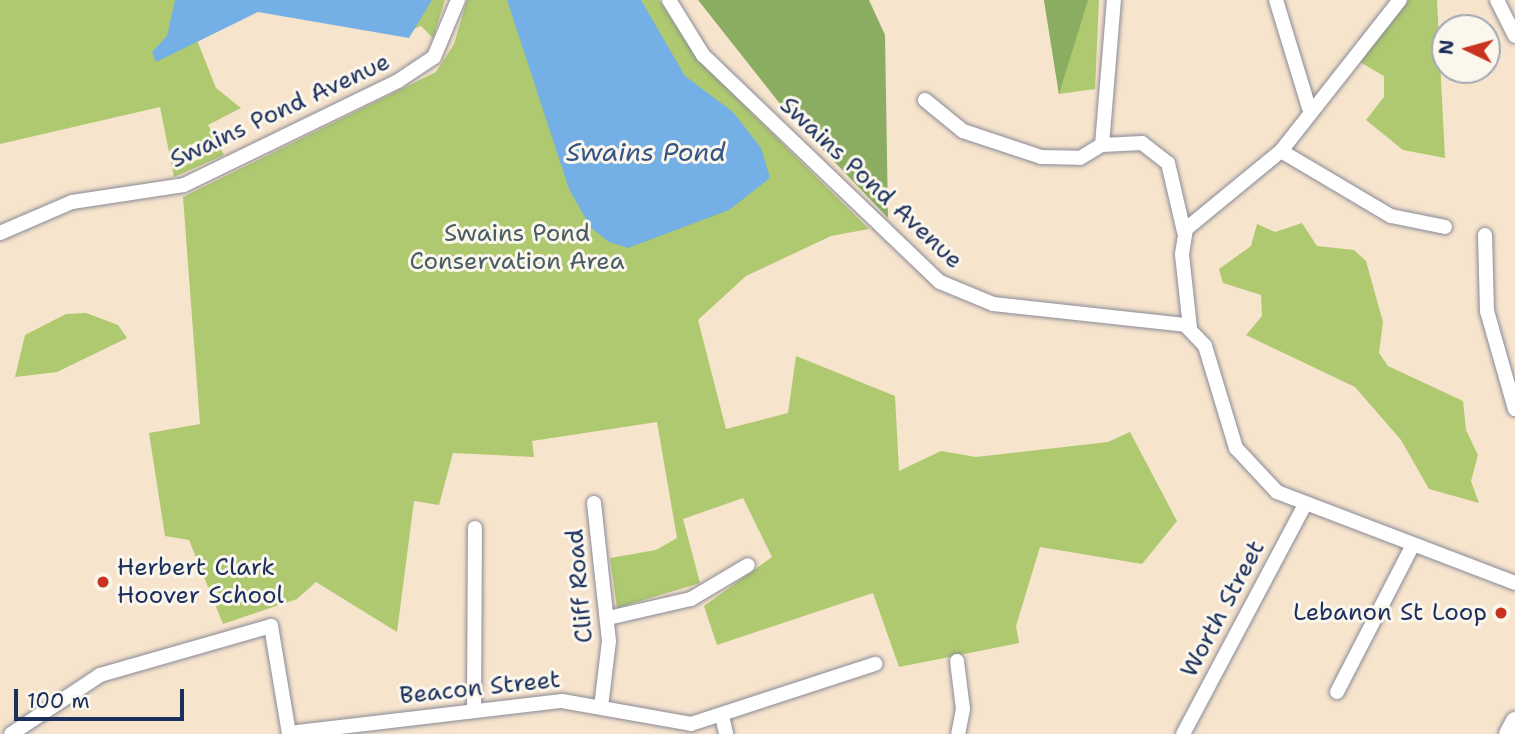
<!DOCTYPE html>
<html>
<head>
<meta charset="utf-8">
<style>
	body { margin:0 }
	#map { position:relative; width:1515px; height:734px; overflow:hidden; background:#f7e4cd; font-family:"Shantell Sans",sans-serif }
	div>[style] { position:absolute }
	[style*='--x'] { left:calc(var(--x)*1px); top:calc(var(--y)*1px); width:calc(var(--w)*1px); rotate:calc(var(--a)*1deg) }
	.green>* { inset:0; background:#aec96f }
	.forest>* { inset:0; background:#8aad62 }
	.water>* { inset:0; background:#74afe5 }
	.roads { filter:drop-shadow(0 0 2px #898a96) drop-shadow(0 0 2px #898a96) }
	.minor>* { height:14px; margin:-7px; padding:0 7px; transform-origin:7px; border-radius:7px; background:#fff }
	.major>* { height:18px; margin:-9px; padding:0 9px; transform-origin:9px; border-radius:9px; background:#fff }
	.dots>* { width:19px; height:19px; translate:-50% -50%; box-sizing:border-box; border:4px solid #fbf7ec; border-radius:50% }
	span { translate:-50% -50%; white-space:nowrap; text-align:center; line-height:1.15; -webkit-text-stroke:6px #fbf7ec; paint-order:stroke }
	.street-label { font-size:24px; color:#1b2f5e }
	.park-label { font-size:24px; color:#475d63 }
	.poi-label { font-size:24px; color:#1b2f5e }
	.left { translate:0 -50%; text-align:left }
	.right { translate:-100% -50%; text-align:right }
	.water-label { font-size:26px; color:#365586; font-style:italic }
	.north { position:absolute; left:1431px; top:14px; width:70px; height:70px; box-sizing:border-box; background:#fbf7ec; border:2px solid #a1a7b3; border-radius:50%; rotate:275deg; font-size:19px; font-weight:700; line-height:28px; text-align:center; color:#1b2f5e }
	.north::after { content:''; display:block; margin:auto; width:24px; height:32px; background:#c8321e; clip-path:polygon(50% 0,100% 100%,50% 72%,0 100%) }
	.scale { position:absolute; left:14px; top:689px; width:170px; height:32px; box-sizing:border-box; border:4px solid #1b2f5e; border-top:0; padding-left:9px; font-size:21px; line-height:24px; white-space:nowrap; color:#1b2f5e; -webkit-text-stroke:5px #fbf7ec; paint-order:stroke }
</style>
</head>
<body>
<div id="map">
	<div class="green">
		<i style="clip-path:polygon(0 0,445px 0,433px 38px,421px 26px,400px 34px,265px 5px,195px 35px,216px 88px,241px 108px,208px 125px,224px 155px,174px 177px,160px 107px,0 144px)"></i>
		<i style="clip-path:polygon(467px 0,659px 0,698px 60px,869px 229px,831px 236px,746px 276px,698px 320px,726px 429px,788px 413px,796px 356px,895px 396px,899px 471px,941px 451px,976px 457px,1108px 442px,1130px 432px,1177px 521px,1142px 564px,1040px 547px,1016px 626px,1019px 643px,899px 667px,873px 593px,717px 645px,704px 606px,772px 557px,743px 498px,683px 519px,700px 583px,617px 608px,610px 558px,656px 550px,677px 538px,657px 422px,532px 441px,534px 457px,453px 453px,439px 505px,414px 501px,397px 632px,316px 582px,297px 599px,223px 624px,189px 540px,165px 536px,149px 433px,200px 424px,183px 197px,436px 72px,454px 44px)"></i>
		<i style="clip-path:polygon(1044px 0,1099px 0,1095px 89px,1059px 94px)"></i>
		<i style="clip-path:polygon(1408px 0,1437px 0,1445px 158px,1403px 150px,1366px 120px,1384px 97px,1384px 76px,1358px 61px)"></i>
		<i style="clip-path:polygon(1302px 223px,1317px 246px,1354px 250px,1366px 261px,1383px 322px,1379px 353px,1388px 366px,1463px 401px,1466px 430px,1478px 455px,1471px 481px,1479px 503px,1429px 489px,1401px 440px,1355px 387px,1246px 335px,1262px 316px,1261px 295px,1223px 283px,1219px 269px,1251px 246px,1257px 224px,1275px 232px)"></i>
		<i style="clip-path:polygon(86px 313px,118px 325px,127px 338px,57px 372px,15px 377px,25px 335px,66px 314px)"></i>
	</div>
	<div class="forest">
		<i style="clip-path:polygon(698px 0,869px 0,885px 35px,888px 218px,785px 110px)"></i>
		<i style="clip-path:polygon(1044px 0,1088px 0,1059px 94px)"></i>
	</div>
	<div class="water">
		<i style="clip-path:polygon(175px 0,432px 0,409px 38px,258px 12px,156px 62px,152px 52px,167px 36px)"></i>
		<i style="clip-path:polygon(507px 0,641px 0,685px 76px,733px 112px,761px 148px,770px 178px,729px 210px,628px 248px,609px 242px,591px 228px,569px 189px)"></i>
	</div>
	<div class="roads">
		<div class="minor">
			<i style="--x:669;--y:0;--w:65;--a:58.3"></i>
			<i style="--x:703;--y:55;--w:328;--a:43.8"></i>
			<i style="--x:940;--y:282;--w:57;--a:22.5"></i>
			<i style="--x:993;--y:304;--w:193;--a:6.2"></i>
			<i style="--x:1185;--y:325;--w:29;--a:46"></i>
			<i style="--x:1205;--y:346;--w:107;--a:73.1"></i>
			<i style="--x:1236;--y:448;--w:60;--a:47"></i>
			<i style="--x:1277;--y:492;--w:255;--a:20.9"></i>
			<i style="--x:1276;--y:0;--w:113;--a:73"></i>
			<i style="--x:1497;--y:0;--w:40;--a:63.4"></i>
			<i style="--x:925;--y:100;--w:49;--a:39.2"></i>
			<i style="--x:963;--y:131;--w:82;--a:18.4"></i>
			<i style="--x:1041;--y:157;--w:39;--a:1"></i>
			<i style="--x:1080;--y:158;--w:26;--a:-31"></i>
			<i style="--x:1102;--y:145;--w:40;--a:-2.9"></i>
			<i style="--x:1142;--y:143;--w:33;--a:38"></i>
			<i style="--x:1168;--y:163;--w:71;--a:76.9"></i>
			<i style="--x:1102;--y:145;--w:145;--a:-85.3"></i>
			<i style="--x:1281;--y:151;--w:128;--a:30.6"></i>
			<i style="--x:1391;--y:216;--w:55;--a:11.5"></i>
			<i style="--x:0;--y:233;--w:78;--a:-23.3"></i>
			<i style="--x:72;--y:202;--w:113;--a:-8.6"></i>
			<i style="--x:184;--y:185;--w:238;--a:-25.9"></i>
			<i style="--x:398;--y:81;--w:43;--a:-33.7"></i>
			<i style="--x:434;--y:57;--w:62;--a:-67.2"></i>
			<i style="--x:1485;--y:235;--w:76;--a:88.5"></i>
			<i style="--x:1487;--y:311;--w:102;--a:74.1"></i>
			<i style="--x:1190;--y:328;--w:74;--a:-96.2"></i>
			<i style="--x:1182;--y:254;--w:25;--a:-81"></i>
			<i style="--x:1186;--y:229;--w:123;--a:-39.4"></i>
			<i style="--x:1281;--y:151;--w:192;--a:-51.8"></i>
			<i style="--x:594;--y:503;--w:139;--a:83.8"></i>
			<i style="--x:609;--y:641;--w:66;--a:96.9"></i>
			<i style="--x:608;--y:618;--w:85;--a:-12.9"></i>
			<i style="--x:691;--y:599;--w:66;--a:-30.8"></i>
			<i style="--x:957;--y:661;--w:48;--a:82.9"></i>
			<i style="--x:963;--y:709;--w:25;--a:101"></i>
			<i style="--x:1337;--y:692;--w:165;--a:-62.7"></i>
			<i style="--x:474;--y:710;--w:182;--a:-89.7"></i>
			<i style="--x:722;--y:716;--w:18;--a:77"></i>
			<i style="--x:289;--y:733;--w:275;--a:-6.7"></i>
			<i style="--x:562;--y:701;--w:131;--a:10.1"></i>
			<i style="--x:691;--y:724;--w:194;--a:-18.1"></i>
			<i style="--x:11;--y:734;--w:107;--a:-33.5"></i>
			<i style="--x:100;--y:675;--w:178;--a:-16"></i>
			<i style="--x:271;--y:626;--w:109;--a:80.5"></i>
			<i style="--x:1183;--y:734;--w:258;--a:-62"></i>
		</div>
		<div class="major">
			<i style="--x:1508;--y:734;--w:15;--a:-62"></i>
		</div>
	</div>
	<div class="dots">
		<i style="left:103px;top:582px;background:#c8321e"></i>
		<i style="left:1501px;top:613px;background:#c8321e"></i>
	</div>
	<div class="street-label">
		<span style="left:280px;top:111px;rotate:-25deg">Swains Pond Avenue</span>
		<span style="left:871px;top:183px;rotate:43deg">Swains Pond Avenue</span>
		<span style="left:580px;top:586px;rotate:-95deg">Cliff Road</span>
		<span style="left:1223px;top:609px;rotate:-62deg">Worth Street</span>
		<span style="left:480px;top:688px;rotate:-6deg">Beacon Street</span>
	</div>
	<div class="park-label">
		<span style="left:517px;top:248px">Swains Pond<br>Conservation Area</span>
	</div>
	<div class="poi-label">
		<span class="left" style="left:117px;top:582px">Herbert Clark<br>Hoover School</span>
		<span class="right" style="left:1487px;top:613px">Lebanon St Loop</span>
	</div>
	<div class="water-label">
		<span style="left:646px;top:152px">Swains Pond</span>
	</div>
	<div class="north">N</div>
	<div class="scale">100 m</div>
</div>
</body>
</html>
